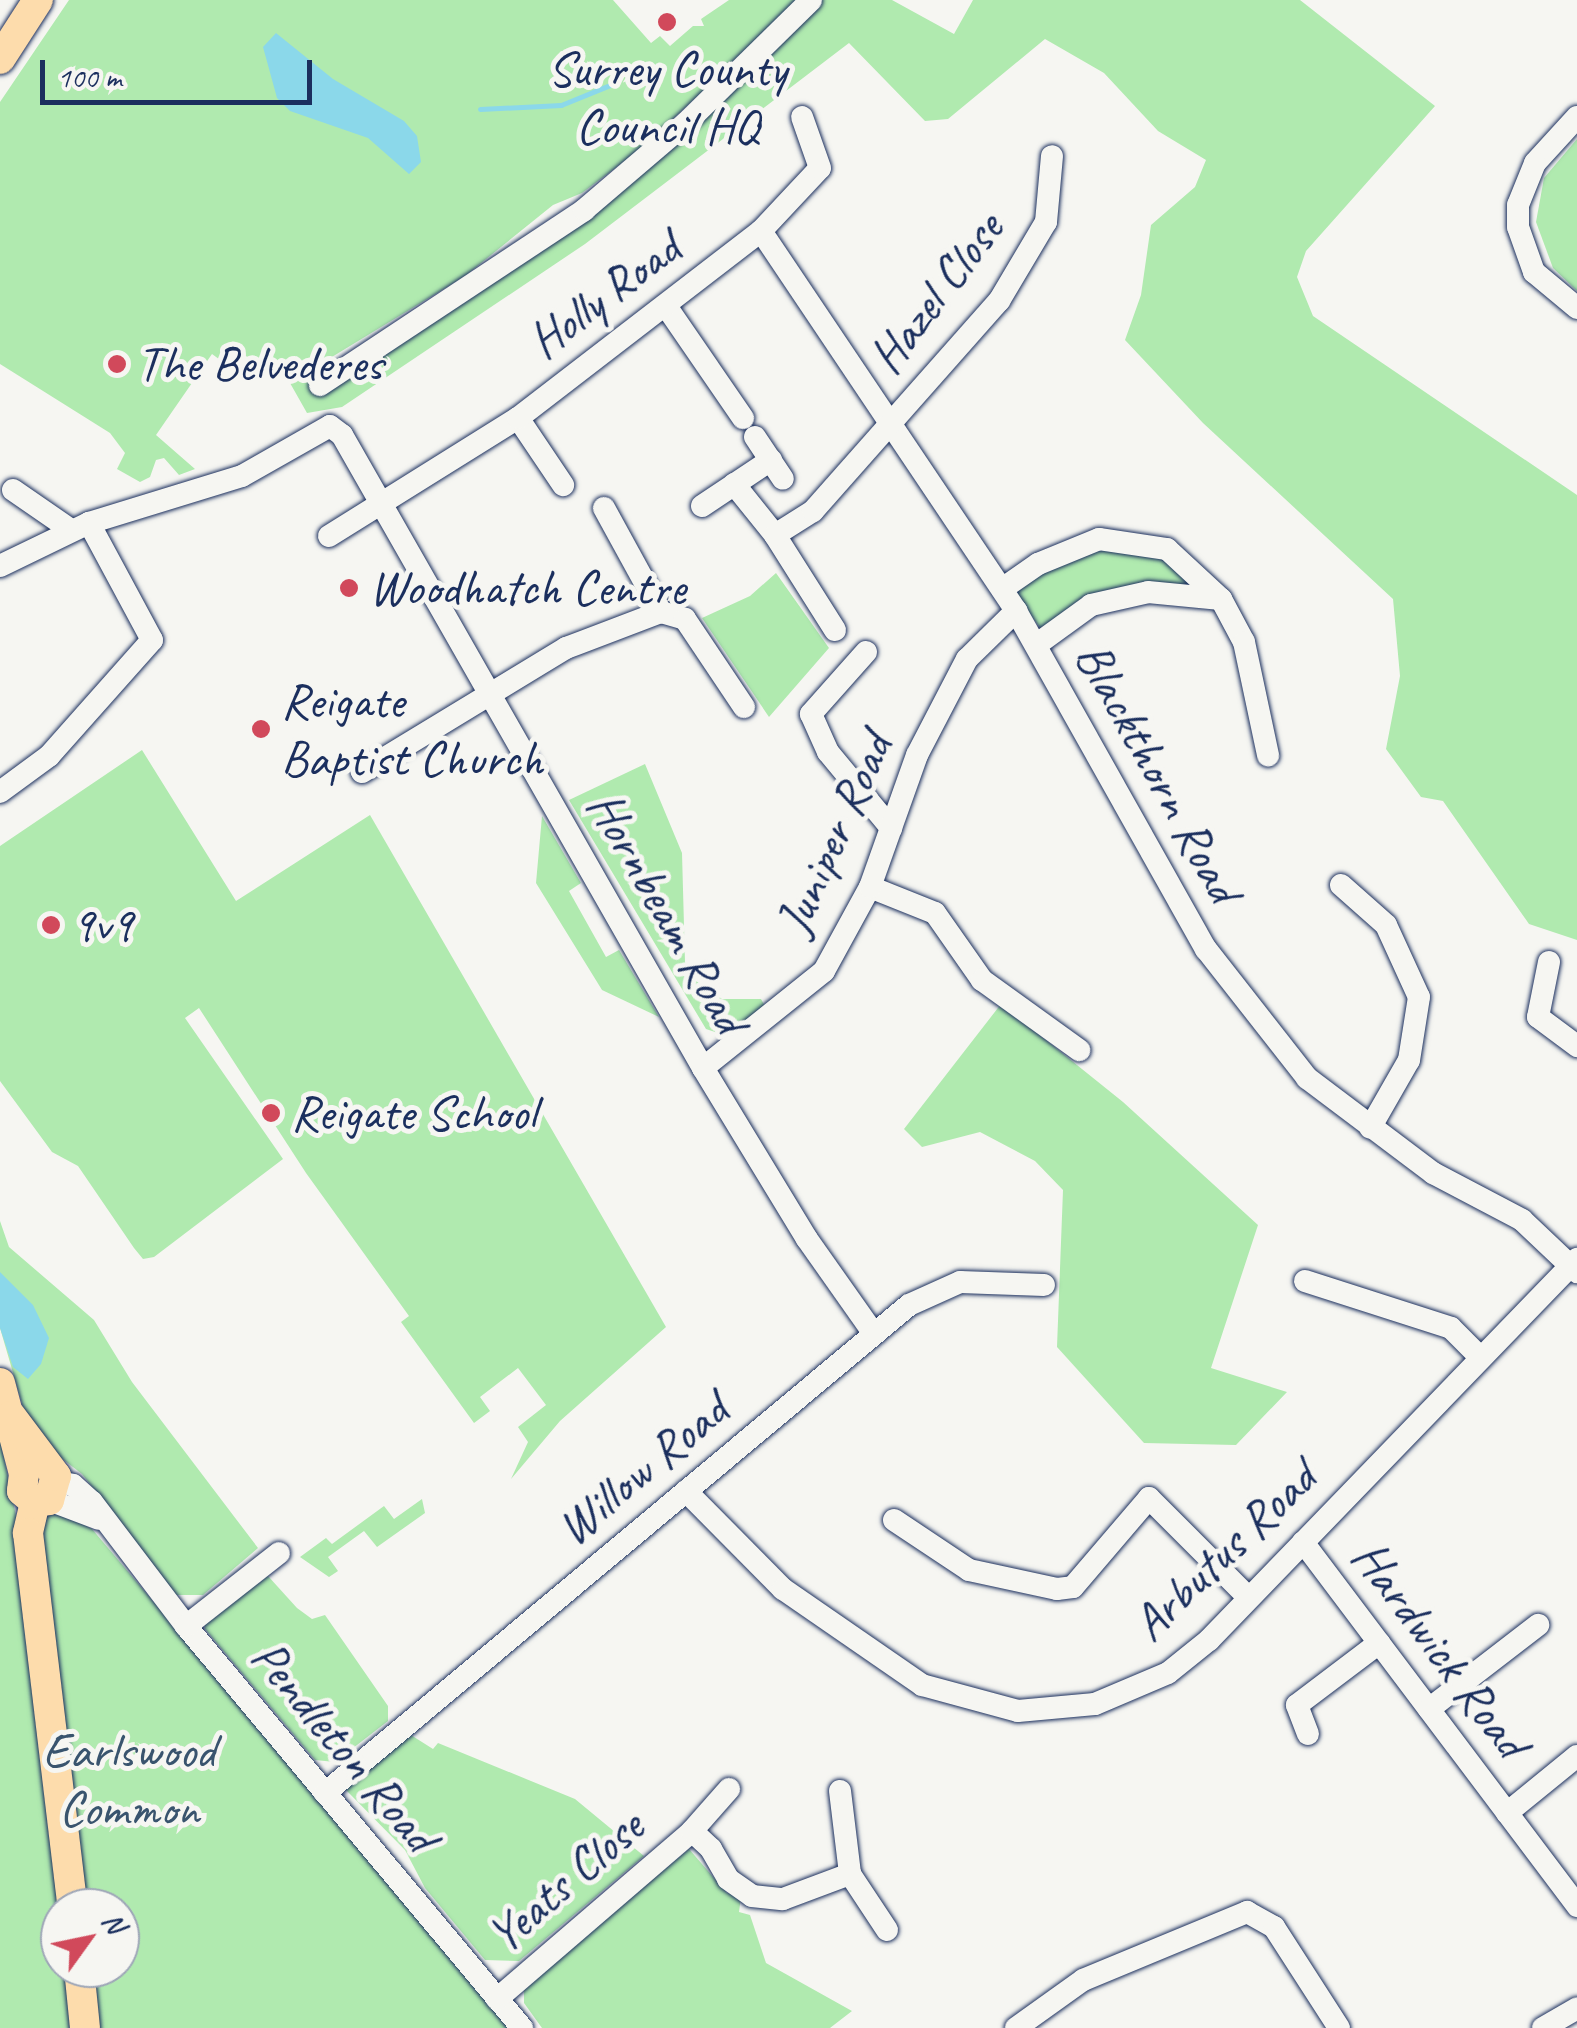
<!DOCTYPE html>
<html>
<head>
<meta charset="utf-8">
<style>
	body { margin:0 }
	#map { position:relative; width:1577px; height:2028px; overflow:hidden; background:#f6f6f2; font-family:Caveat,sans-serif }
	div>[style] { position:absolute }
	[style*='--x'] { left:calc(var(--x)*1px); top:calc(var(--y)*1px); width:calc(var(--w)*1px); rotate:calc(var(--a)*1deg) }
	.green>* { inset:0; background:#b0eaaf }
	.water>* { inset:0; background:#8bd8ea }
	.stream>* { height:5px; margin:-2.5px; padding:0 2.5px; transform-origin:2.5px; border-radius:2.5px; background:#8bd8ea }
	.roads { filter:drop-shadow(0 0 2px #1b2f5e) drop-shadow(0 0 2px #1b2f5e) }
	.minor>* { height:22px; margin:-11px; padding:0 11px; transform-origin:11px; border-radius:11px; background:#f6f6f2 }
	.major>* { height:30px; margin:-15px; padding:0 15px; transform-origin:15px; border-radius:15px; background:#fddcac }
	.dots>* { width:28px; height:28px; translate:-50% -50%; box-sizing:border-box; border:5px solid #f6f6f2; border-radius:50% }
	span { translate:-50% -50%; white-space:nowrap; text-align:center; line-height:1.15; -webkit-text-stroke:10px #f6f6f2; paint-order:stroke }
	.poi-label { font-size:50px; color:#1b2f5e }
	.left { translate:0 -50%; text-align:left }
	.street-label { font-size:50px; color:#1b2f5e }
	.park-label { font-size:50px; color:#39546e }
	.north { position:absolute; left:40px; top:1888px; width:100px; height:100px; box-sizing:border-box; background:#f6f6f2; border:2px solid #9ea6b7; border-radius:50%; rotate:57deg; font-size:28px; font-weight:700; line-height:40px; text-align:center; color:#1b2f5e }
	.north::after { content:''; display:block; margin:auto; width:35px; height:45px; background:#d1495b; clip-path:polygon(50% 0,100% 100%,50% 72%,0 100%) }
	.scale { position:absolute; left:40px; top:60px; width:272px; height:45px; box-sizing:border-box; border:5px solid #1b2f5e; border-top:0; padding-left:12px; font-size:30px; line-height:35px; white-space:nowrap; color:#1b2f5e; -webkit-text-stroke:8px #f6f6f2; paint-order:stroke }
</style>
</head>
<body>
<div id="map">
	<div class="green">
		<i style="clip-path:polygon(69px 0,613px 0,651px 43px,660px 36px,670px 46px,693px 26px,704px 26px,701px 19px,729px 0,802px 0,638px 151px,582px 193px,553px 205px,465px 276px,322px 363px,317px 375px,451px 305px,822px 0,892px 0,954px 34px,973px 0,1300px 0,1435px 106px,1306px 251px,1297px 277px,1313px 316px,1577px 495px,1577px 940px,1529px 924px,1443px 801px,1421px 797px,1386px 749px,1400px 676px,1393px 599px,1203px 423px,1125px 340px,1141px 295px,1151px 225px,1195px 187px,1206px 160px,1158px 131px,1104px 73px,1045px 39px,948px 119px,925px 121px,849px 43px,585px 244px,342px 407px,307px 413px,290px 383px,267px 365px,264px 369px,239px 351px,227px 365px,212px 354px,156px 435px,195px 469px,179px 475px,164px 458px,156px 460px,150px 477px,140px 482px,117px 469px,125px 453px,110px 433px,0 364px,0 102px)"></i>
		<i style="clip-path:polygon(1577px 139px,1577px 291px,1553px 268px,1536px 222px,1544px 178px)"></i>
		<i style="clip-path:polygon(1099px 544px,1163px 554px,1210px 595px,1150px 589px,1046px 635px,1011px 590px)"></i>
		<i style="clip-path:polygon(776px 573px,829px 648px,769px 717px,702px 618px,750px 596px)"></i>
		<i style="clip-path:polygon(142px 750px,236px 901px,370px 815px,666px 1327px,560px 1421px,511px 1479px,528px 1442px,518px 1427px,546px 1405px,518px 1368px,480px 1397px,490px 1411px,474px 1423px,401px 1322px,409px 1316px,306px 1173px,199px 1008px,185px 1018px,283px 1159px,154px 1257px,143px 1259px,134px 1248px,78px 1166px,52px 1152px,0 1081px,0 846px)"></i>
		<i style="clip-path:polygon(645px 764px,682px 853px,685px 962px,693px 979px,722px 999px,761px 999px,766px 1008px,727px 1036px,706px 1029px,569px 800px)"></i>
		<i style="clip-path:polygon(542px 816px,581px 883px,569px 891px,606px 957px,619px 950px,659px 1017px,602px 990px,536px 883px)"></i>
		<i style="clip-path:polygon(1001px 1004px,1123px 1102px,1258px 1225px,1211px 1368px,1287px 1392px,1236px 1445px,1144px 1443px,1057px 1347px,1063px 1190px,1035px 1161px,980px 1132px,922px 1147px,904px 1129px)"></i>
		<i style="clip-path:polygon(0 1221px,9px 1247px,94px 1320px,132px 1382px,258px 1548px,203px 1595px,176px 1595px,82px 1474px,47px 1447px,25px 1414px,0 1328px)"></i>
		<i style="clip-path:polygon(evenodd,0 1439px,16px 1516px,64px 1514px,92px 1529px,514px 2028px,0 2028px,0 1439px,60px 1908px,120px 1908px,120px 1968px,60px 1968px,60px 1908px)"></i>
		<i style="clip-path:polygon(422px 1499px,425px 1513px,377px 1547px,364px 1531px,328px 1557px,338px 1571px,329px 1577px,300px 1557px,326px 1538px,332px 1544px,384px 1506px,394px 1519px)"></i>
		<i style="clip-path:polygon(268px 1576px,297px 1608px,312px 1619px,325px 1615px,388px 1706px,388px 1721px,335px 1762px,315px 1760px,205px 1629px,205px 1623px)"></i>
		<i style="clip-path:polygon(403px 1730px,433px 1749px,438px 1743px,575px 1799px,644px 1856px,519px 1961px,485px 1960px,425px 1888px,405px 1850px,346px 1790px)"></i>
		<i style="clip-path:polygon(689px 1849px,727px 1893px,741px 1897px,739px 1912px,750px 1915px,766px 1963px,852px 2011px,830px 2028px,542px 2028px,524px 2003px,524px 1986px)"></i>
	</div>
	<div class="water">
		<i style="clip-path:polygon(276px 33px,333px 79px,404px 121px,417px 136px,421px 162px,409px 174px,368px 138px,290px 111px,277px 98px,263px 47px)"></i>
		<i style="clip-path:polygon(0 1272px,33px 1305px,49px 1338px,41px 1364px,28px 1379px,13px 1367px,0 1328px)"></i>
	</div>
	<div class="stream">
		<i style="--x:480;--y:109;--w:81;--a:-2.8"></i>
		<i style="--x:561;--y:105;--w:58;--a:-22.2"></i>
	</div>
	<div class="roads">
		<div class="minor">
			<i style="--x:1577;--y:117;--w:62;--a:132.4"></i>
			<i style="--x:1535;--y:163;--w:45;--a:112"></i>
			<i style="--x:1518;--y:205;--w:22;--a:90"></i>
			<i style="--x:1518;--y:227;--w:48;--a:70.4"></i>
			<i style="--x:1534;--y:272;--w:56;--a:39.9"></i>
			<i style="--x:761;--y:231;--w:458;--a:56.1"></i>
			<i style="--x:1016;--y:611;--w:388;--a:60.7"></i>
			<i style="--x:1206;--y:949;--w:164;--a:51.9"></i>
			<i style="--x:1307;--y:1078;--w:158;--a:37"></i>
			<i style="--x:1433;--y:1173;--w:101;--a:27.8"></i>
			<i style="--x:1522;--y:1220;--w:76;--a:43.4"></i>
			<i style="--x:666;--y:306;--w:136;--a:55.5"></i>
			<i style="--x:320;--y:385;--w:317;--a:-33.5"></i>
			<i style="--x:584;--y:210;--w:134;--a:-40.5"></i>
			<i style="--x:686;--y:123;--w:175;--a:-44.5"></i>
			<i style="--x:518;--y:418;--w:81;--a:56.1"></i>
			<i style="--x:755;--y:437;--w:50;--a:56.3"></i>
			<i style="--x:734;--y:484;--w:65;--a:51.2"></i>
			<i style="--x:13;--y:490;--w:70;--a:34.6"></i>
			<i style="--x:702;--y:506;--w:83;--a:-33.7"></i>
			<i style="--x:604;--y:508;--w:119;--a:61.3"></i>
			<i style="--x:329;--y:536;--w:223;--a:-32"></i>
			<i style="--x:518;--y:418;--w:307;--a:-37.6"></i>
			<i style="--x:761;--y:231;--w:86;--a:-46.9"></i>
			<i style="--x:820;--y:168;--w:54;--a:-109.4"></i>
			<i style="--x:0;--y:566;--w:99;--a:-25.8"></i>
			<i style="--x:89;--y:523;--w:160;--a:-17.1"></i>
			<i style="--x:242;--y:476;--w:101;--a:-29.6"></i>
			<i style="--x:330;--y:426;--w:15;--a:37"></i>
			<i style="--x:342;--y:435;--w:729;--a:60.3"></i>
			<i style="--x:703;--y:1068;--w:200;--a:58.7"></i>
			<i style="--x:807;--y:1239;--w:116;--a:54.8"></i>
			<i style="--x:1002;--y:589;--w:44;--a:-34.8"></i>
			<i style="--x:1038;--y:564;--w:66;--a:-22.3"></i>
			<i style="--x:1099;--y:539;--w:69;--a:8.4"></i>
			<i style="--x:1167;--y:549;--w:74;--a:42.8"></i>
			<i style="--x:1221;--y:599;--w:49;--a:61.9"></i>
			<i style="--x:1244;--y:642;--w:116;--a:78"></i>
			<i style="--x:835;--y:630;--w:112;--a:-122.3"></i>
			<i style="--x:775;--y:535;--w:45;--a:-32.3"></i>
			<i style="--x:813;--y:511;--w:281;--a:-48.5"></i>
			<i style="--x:999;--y:301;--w:92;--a:-59.3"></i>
			<i style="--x:1046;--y:222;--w:66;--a:-84.8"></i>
			<i style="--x:1036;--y:645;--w:68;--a:-36"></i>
			<i style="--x:1091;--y:605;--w:58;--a:-12.8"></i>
			<i style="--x:1148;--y:592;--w:73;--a:5.5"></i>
			<i style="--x:866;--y:652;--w:83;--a:131.6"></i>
			<i style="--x:811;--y:714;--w:42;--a:65.9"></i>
			<i style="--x:828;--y:752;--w:99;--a:50.3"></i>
			<i style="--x:362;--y:772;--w:239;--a:-31.3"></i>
			<i style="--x:566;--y:648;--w:102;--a:-20.8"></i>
			<i style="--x:661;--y:612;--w:25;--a:16"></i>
			<i style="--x:685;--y:619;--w:106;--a:56.2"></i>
			<i style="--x:0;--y:792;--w:61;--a:-36.3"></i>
			<i style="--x:49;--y:756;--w:155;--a:-48.4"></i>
			<i style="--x:152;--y:640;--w:133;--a:-118.3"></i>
			<i style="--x:1341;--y:885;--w:60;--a:41.6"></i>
			<i style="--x:1386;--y:925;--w:79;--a:65.4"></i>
			<i style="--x:1419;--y:997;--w:64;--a:99"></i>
			<i style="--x:1409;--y:1060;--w:78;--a:119.8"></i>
			<i style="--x:870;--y:887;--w:70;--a:21.8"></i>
			<i style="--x:935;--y:913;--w:82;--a:55"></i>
			<i style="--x:982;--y:980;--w:120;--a:35.8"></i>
			<i style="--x:1549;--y:962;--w:56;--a:101.3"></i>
			<i style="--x:1538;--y:1017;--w:49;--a:36.6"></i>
			<i style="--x:703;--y:1068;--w:155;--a:-38.7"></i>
			<i style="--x:824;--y:971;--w:96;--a:-61.3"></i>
			<i style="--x:870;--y:887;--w:140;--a:-70.4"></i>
			<i style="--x:917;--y:755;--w:108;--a:-62.5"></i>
			<i style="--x:967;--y:659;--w:69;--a:-44.4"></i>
			<i style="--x:1305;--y:1281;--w:153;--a:17.8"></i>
			<i style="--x:1451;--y:1328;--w:42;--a:45"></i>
			<i style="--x:58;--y:1482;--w:15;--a:11"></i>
			<i style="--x:73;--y:1485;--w:25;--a:42"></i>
			<i style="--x:92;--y:1502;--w:156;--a:52.8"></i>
			<i style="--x:186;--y:1626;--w:524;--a:50.11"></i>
			<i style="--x:686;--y:1491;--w:138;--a:45.3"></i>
			<i style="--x:783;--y:1589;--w:169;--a:34.6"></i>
			<i style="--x:922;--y:1685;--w:99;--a:15.2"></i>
			<i style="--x:1018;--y:1711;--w:77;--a:-5.2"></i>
			<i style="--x:1095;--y:1704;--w:79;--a:-23"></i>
			<i style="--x:1168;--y:1673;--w:53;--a:-38.8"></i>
			<i style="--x:1209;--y:1640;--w:530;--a:-45.99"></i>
			<i style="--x:49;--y:1500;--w:53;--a:20.8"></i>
			<i style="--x:894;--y:1520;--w:90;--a:33.7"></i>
			<i style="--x:969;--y:1570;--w:90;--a:12.2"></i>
			<i style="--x:1057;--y:1589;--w:16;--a:-7"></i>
			<i style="--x:1073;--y:1587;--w:117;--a:-49.5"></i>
			<i style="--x:1149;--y:1498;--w:141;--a:45"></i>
			<i style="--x:1303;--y:1542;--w:456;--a:53"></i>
			<i style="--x:186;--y:1626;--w:118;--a:-38.1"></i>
			<i style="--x:1429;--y:1709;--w:138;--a:-37.6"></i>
			<i style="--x:1308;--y:1734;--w:31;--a:-111"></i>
			<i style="--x:1297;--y:1705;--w:103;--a:-37.1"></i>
			<i style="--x:840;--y:1791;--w:84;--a:83.1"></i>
			<i style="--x:850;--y:1874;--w:67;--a:56.5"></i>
			<i style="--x:325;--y:1793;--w:761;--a:-39.88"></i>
			<i style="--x:909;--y:1305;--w:56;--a:-24.3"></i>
			<i style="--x:960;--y:1282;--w:84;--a:2"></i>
			<i style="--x:1507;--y:1813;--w:90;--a:-39.2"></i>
			<i style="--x:692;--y:1831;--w:26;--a:43"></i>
			<i style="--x:711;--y:1849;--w:34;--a:60"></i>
			<i style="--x:728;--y:1879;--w:29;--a:35"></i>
			<i style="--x:752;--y:1896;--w:31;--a:6"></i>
			<i style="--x:783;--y:1899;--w:72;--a:-20.5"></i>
			<i style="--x:497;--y:1999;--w:257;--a:-40.7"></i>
			<i style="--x:692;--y:1831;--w:56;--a:-48.6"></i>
			<i style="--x:1016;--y:2028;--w:82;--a:-35.6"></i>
			<i style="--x:1083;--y:1980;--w:178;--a:-22.5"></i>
			<i style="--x:1247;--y:1912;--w:31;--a:29"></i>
			<i style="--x:1274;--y:1927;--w:120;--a:57.2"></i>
			<i style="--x:1543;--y:2028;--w:39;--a:-30"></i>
		</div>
		<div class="major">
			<i style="--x:0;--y:59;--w:70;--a:-57.2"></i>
			<i style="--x:0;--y:1383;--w:94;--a:75.2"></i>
			<i style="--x:24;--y:1474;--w:17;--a:97"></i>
			<i style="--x:22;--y:1491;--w:17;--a:40"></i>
			<i style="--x:35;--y:1502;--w:14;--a:-8"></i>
			<i style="--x:49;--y:1500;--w:25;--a:-74"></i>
			<i style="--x:56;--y:1476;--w:75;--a:-126.9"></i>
			<i style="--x:35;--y:1502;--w:32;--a:103"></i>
			<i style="--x:28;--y:1533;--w:378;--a:83.2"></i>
			<i style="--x:79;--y:1968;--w:60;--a:84.3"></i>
		</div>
	</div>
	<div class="dots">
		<i style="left:667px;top:22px;background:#d1495b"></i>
		<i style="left:117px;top:364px;background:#d1495b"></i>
		<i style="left:349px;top:588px;background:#d1495b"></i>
		<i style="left:261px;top:729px;background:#d1495b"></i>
		<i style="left:51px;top:925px;background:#d1495b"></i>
		<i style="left:271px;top:1113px;background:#d1495b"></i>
	</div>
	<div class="poi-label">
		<span style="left:667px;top:97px">Surrey County<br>Council HQ</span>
		<span class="left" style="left:137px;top:364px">The Belvederes</span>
		<span class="left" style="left:369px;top:588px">Woodhatch Centre</span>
		<span class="left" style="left:281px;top:729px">Reigate<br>Baptist Church</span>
		<span class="left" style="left:71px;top:925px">9v9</span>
		<span class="left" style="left:291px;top:1113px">Reigate School</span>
	</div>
	<div class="street-label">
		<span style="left:936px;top:293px;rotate:-53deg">Hazel Close</span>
		<span style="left:604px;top:295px;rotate:-37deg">Holly Road</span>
		<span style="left:1158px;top:772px;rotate:61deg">Blackthorn Road</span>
		<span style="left:834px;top:834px;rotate:-66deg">Juniper Road</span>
		<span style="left:667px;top:912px;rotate:60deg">Hornbeam Road</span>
		<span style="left:642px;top:1469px;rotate:-40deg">Willow Road</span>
		<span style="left:1224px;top:1551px;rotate:-44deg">Arbutus Road</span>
		<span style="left:1440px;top:1649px;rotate:53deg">Hardwick Road</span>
		<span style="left:344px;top:1746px;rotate:50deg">Pendleton Road</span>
		<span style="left:565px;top:1881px;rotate:-41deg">Yeats Close</span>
	</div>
	<div class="park-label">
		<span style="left:129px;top:1779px">Earlswood<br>Common</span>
	</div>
	<div class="north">N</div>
	<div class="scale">100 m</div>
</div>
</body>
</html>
